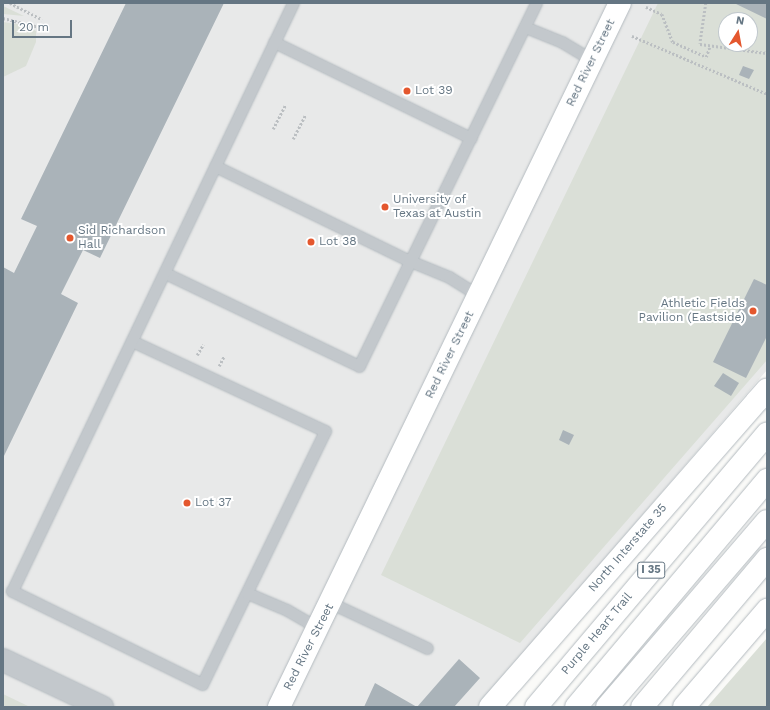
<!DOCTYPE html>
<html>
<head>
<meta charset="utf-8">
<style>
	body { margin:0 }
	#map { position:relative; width:770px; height:710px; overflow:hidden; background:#fafaf8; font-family:"Work Sans",sans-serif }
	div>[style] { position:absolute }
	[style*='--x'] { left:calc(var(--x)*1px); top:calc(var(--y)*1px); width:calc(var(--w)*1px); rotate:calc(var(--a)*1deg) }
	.built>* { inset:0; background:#e8e9e9 }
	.green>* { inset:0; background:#dadfd7 }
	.building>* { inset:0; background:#aab3b9 }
	.path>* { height:2.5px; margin-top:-1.25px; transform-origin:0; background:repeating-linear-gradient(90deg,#bbbfc2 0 2px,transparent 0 4px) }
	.roads { filter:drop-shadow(0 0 1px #b3babf) drop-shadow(0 0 1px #b3babf) }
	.lane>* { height:11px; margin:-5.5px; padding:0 5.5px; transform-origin:5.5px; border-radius:5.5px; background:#c3c8cc }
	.street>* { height:22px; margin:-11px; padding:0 11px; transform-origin:11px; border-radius:11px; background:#c3c8cc }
	.secondary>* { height:22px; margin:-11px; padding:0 11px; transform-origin:11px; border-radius:11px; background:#fff }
	.highway>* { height:22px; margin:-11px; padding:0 11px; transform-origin:11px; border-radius:11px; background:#fff }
	.dots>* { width:11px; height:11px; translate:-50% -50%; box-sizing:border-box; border:2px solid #fff; border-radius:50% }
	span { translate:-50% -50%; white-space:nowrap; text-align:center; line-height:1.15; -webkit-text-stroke:4px #fff; paint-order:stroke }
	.shield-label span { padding:1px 3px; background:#fff; border:1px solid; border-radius:3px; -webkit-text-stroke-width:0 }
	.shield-label { font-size:11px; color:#657683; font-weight:700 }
	.street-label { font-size:12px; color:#657683 }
	.poi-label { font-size:12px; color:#657683 }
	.left { translate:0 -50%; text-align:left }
	.right { translate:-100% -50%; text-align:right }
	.frame { position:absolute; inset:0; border:4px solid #657683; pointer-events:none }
	.north { position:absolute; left:718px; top:12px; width:40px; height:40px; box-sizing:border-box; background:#fff; border:1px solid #c1c8cd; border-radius:50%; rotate:11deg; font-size:11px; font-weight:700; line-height:16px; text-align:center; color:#657683 }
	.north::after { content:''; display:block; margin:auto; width:14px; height:18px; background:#e4572e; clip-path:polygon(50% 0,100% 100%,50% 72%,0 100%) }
	.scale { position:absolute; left:12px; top:20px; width:60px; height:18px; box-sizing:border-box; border:2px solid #657683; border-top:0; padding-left:5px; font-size:12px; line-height:14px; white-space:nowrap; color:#657683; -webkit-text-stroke:3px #fff; paint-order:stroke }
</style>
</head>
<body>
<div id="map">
	<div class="built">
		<i style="clip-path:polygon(evenodd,3px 3px,767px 3px,767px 370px,477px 707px,3px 707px,3px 3px,726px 20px,750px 20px,750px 44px,726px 44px,726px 20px)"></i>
	</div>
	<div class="green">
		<i style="clip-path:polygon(evenodd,658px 3px,767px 3px,767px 360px,520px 643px,381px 575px,658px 3px,726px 20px,750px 20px,750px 44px,726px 44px,726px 20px)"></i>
		<i style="clip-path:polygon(3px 6px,24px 16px,3px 14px)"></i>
		<i style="clip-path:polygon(3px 22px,24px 25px,36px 31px,36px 42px,26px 66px,3px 77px)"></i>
		<i style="clip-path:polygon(767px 638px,767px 707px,707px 707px)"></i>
		<i style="clip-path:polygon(3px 694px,30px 707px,3px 707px)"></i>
	</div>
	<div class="building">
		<i style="clip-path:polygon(126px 3px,224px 3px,100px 258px,83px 250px,61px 294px,78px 303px,3px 458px,3px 267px,14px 273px,37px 226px,21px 219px)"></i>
		<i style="clip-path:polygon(734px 3px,767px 3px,767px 19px)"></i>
		<i style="clip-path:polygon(743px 66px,754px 70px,749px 79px,739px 75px)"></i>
		<i style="clip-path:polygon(754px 279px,767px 285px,767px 336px,746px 378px,713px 362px)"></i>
		<i style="clip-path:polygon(723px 373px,739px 383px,731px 396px,714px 386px)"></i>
		<i style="clip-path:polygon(563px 430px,574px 435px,569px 445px,559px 440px)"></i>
		<i style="clip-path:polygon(459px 659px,480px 678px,454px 707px,364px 707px,375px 683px,417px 707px)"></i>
	</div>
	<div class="path">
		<i style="--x:10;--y:3;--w:36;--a:27"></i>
		<i style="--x:706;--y:3;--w:41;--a:98.3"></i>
		<i style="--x:700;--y:44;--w:68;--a:7.7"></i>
		<i style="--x:646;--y:7;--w:17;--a:24"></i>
		<i style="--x:662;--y:14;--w:30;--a:69"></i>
		<i style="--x:673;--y:42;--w:36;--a:24"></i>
		<i style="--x:706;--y:57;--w:12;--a:-70"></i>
		<i style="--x:3;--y:18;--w:37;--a:14"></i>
		<i style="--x:632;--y:36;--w:147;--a:23.2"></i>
		<i style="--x:273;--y:129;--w:27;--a:-63"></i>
		<i style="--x:293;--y:139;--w:27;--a:-63"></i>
		<i style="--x:197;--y:355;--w:12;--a:-59"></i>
		<i style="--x:219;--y:366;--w:11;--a:-63"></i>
	</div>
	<div class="roads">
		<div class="lane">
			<i style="--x:525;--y:27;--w:40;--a:22"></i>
			<i style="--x:562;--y:42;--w:35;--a:31"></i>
			<i style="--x:274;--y:42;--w:219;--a:26"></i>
			<i style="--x:215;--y:166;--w:217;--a:26"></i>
			<i style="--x:410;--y:261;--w:42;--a:22.3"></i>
			<i style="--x:449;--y:277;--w:34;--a:32"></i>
			<i style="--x:165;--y:273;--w:215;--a:25.6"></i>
			<i style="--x:359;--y:366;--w:404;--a:-64"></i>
			<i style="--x:132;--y:341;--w:213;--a:25"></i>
			<i style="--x:325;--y:431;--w:281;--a:115.9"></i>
			<i style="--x:202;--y:684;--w:212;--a:-153.9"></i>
			<i style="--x:12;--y:591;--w:652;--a:-64.46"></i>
			<i style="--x:247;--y:593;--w:43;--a:23"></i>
			<i style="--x:287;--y:610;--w:36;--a:30"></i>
			<i style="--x:331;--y:603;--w:106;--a:25.1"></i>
		</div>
		<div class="street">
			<i style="--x:3;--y:660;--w:110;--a:25.4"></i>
		</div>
		<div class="secondary">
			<i style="--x:279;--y:707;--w:782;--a:-64.16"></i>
			<i style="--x:490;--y:707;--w:421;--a:-48.9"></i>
			<i style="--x:684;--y:707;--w:128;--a:-49.4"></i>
		</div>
		<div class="highway">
			<i style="--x:757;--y:401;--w:13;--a:-42"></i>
			<i style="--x:536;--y:707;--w:358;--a:-49.8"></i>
			<i style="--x:576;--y:707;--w:297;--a:-49.9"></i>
			<i style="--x:607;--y:707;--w:245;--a:-49.3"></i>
			<i style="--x:642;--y:707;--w:194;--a:-49.8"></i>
		</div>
	</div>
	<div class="dots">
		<i style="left:407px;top:91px;background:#e4572e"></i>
		<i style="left:385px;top:207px;background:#e4572e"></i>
		<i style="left:70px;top:238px;background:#e4572e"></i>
		<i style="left:311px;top:242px;background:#e4572e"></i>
		<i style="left:753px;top:311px;background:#e4572e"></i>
		<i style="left:187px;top:503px;background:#e4572e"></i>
	</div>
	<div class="shield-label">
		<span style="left:651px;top:570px">I 35</span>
	</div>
	<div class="street-label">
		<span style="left:591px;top:63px;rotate:-64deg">Red River Street</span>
		<span style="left:450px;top:355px;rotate:-64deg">Red River Street</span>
		<span style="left:628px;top:548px;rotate:-49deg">North Interstate 35</span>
		<span style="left:597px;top:634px;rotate:-50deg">Purple Heart Trail</span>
		<span style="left:309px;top:647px;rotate:-63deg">Red River Street</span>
	</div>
	<div class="poi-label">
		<span class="left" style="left:415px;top:91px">Lot 39</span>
		<span class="left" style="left:393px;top:207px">University of<br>Texas at Austin</span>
		<span class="left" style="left:78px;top:238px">Sid Richardson<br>Hall</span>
		<span class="left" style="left:319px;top:242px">Lot 38</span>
		<span class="right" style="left:745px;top:311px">Athletic Fields<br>Pavilion (Eastside)</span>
		<span class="left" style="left:195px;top:503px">Lot 37</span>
	</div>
	<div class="frame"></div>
	<div class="north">N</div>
	<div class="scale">20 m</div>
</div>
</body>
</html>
